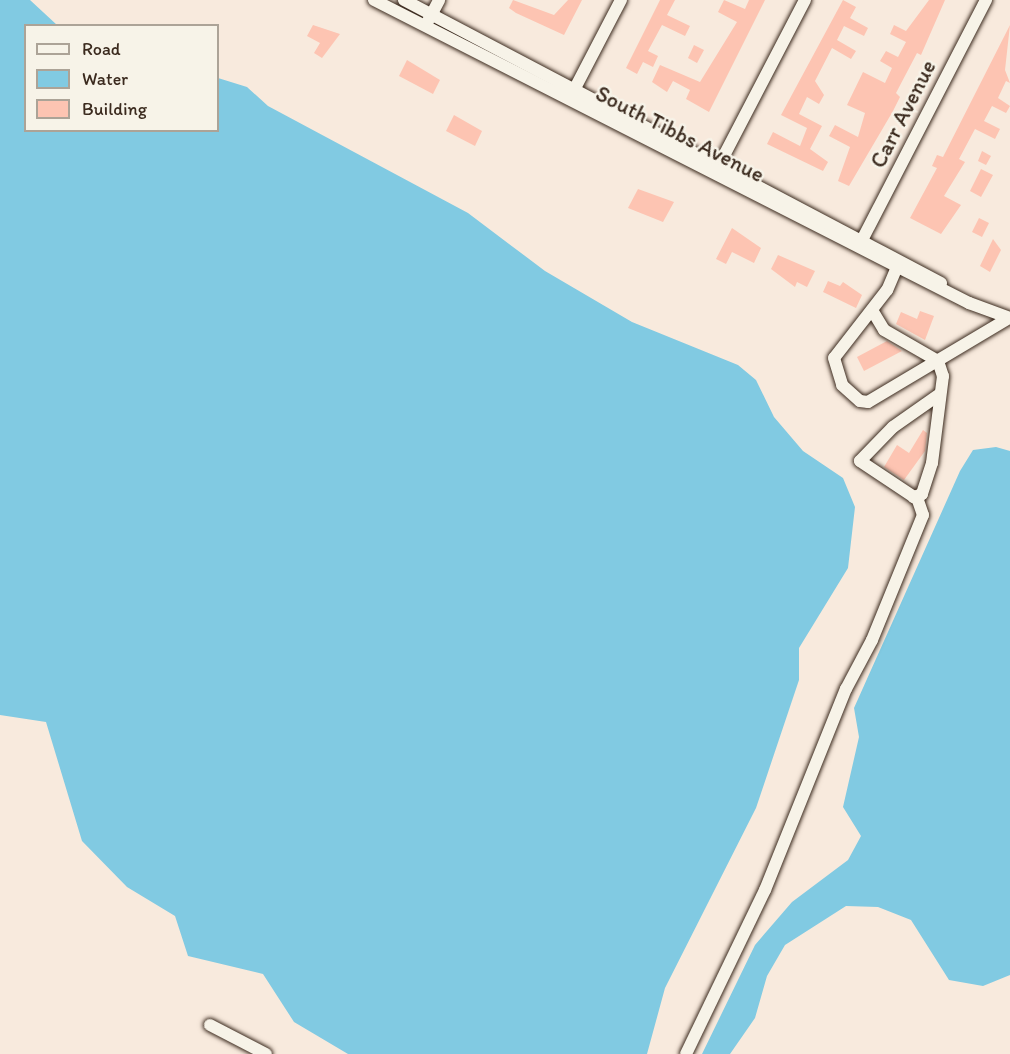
<!DOCTYPE html>
<html>
<head>
<meta charset="utf-8">
<style>
	body { margin:0 }
	#map { position:relative; width:1010px; height:1054px; overflow:hidden; background:#f8eadd; font-family:Itim,sans-serif }
	div>[style] { position:absolute }
	[style*='--x'] { left:calc(var(--x)*1px); top:calc(var(--y)*1px); width:calc(var(--w)*1px); rotate:calc(var(--a)*1deg) }
	.water>* { inset:0; background:#81cae2 }
	.building>* { inset:0; background:#fdc4b2 }
	.roads { filter:drop-shadow(0 0 2px #3b2a1e) drop-shadow(0 0 2px #3b2a1e) }
	.minor>* { height:12px; margin:-6px; padding:0 6px; transform-origin:6px; border-radius:6px; background:#f7f3e8 }
	span { translate:-50% -50%; white-space:nowrap; text-align:center; line-height:1.15; -webkit-text-stroke:5px #f7f3e8; paint-order:stroke }
	.street-label { font-size:22px; color:#3b2a1e }
	.legend { position:absolute; left:24px; top:24px; width:195px; height:108px; box-sizing:border-box; background:#f7f3e8; border:2px solid #aca397; margin:0; padding:8px 10px; list-style:none; font-size:18px; color:#3b2a1e }
	.legend li { display:flex; align-items:center; gap:12px; height:30px }
	.legend b { width:30px; border:2px solid #aca397 }
</style>
</head>
<body>
<div id="map">
	<div class="water">
		<i style="clip-path:polygon(0 0,30px 0,57px 25px,26px 26px,26px 130px,218px 130px,218px 78px,247px 87px,268px 106px,468px 213px,545px 271px,632px 322px,738px 365px,756px 380px,774px 417px,803px 451px,843px 478px,855px 507px,848px 568px,799px 648px,799px 680px,756px 808px,665px 988px,647px 1054px,348px 1054px,294px 1022px,263px 974px,188px 956px,175px 916px,127px 887px,82px 841px,46px 722px,0 715px)"></i>
		<i style="clip-path:polygon(996px 447px,1010px 451px,1010px 975px,983px 986px,949px 980px,911px 920px,878px 907px,846px 906px,785px 945px,767px 976px,755px 1018px,730px 1054px,702px 1054px,755px 945px,792px 902px,848px 860px,861px 836px,843px 807px,859px 737px,854px 708px,960px 471px,973px 450px)"></i>
	</div>
	<div class="building">
		<i style="clip-path:polygon(513px 0,554px 15px,568px 0,582px 0,564px 35px,516px 13px,509px 8px)"></i>
		<i style="clip-path:polygon(660px 0,675px 0,667px 15px,690px 26px,685px 36px,662px 25px,648px 51px,658px 56px,653px 67px,643px 62px,637px 74px,626px 68px)"></i>
		<i style="clip-path:polygon(724px 0,745px 9px,749px 0,765px 0,709px 112px,686px 99px,690px 90px,673px 81px,667px 92px,652px 82px,660px 65px,700px 82px,737px 22px,718px 12px)"></i>
		<i style="clip-path:polygon(843px 0,856px 7px,850px 18px,868px 28px,864px 36px,844px 26px,837px 40px,856px 51px,851px 59px,832px 48px,815px 81px,824px 95px,819px 104px,807px 97px,799px 114px,822px 126px,810px 149px,828px 162px,823px 171px,767px 144px,773px 132px,800px 146px,807px 128px,781px 115px)"></i>
		<i style="clip-path:polygon(929px 0,945px 0,921px 55px,917px 53px,896px 93px,900px 97px,893px 111px,849px 186px,838px 181px,850px 147px,829px 136px,835px 125px,858px 137px,865px 113px,847px 105px,863px 72px,885px 83px,892px 68px,880px 61px,886px 51px,898px 57px,906px 42px,890px 34px,894px 25px,906px 31px)"></i>
		<i style="clip-path:polygon(313px 25px,340px 34px,322px 58px,314px 53px,320px 43px,307px 36px)"></i>
		<i style="clip-path:polygon(1010px 25px,1005px 70px,1010px 83px,1006px 81px,998px 98px,1010px 106px,1006px 113px,992px 106px,984px 121px,1000px 129px,995px 139px,975px 129px,959px 159px,965px 162px,944px 196px,961px 205px,941px 234px,910px 218px,937px 168px,932px 166px,937px 155px,943px 157px)"></i>
		<i style="clip-path:polygon(694px 45px,704px 50px,697px 63px,688px 58px)"></i>
		<i style="clip-path:polygon(407px 60px,440px 80px,433px 94px,399px 76px)"></i>
		<i style="clip-path:polygon(454px 115px,482px 131px,475px 146px,446px 131px)"></i>
		<i style="clip-path:polygon(982px 151px,991px 156px,986px 165px,978px 161px)"></i>
		<i style="clip-path:polygon(981px 169px,993px 175px,981px 197px,970px 191px)"></i>
		<i style="clip-path:polygon(638px 189px,674px 202px,663px 222px,628px 208px)"></i>
		<i style="clip-path:polygon(979px 218px,989px 223px,982px 237px,972px 232px)"></i>
		<i style="clip-path:polygon(732px 228px,761px 248px,754px 263px,732px 252px,726px 264px,716px 259px)"></i>
		<i style="clip-path:polygon(993px 239px,1001px 250px,990px 272px,980px 266px)"></i>
		<i style="clip-path:polygon(778px 255px,815px 271px,807px 287px,797px 282px,795px 287px,771px 269px)"></i>
		<i style="clip-path:polygon(828px 281px,840px 286px,843px 282px,862px 295px,856px 308px,823px 292px)"></i>
		<i style="clip-path:polygon(920px 311px,934px 316px,925px 340px,896px 324px,901px 312px,917px 319px)"></i>
		<i style="clip-path:polygon(887px 341px,902px 351px,864px 371px,857px 357px)"></i>
		<i style="clip-path:polygon(923px 430px,927px 433px,925px 451px,904px 480px,884px 467px,897px 445px,909px 453px)"></i>
	</div>
	<div class="roads">
		<div class="minor">
			<i style="--x:374;--y:0;--w:668;--a:26.99"></i>
			<i style="--x:969;--y:303;--w:44;--a:20.1"></i>
			<i style="--x:404;--y:0;--w:607;--a:27.79"></i>
			<i style="--x:428;--y:21;--w:24;--a:-62"></i>
			<i style="--x:572;--y:94;--w:106;--a:-62.5"></i>
			<i style="--x:716;--y:171;--w:193;--a:-62.5"></i>
			<i style="--x:860;--y:244;--w:275;--a:-62.7"></i>
			<i style="--x:897;--y:267;--w:25;--a:113"></i>
			<i style="--x:887;--y:290;--w:86;--a:127.9"></i>
			<i style="--x:834;--y:358;--w:28;--a:73"></i>
			<i style="--x:842;--y:385;--w:24;--a:42"></i>
			<i style="--x:860;--y:401;--w:8;--a:7"></i>
			<i style="--x:868;--y:402;--w:162;--a:-30.8"></i>
			<i style="--x:872;--y:310;--w:23;--a:59"></i>
			<i style="--x:884;--y:330;--w:62;--a:29.9"></i>
			<i style="--x:938;--y:361;--w:16;--a:72"></i>
			<i style="--x:943;--y:376;--w:88;--a:97.2"></i>
			<i style="--x:932;--y:463;--w:33;--a:108"></i>
			<i style="--x:922;--y:494;--w:9;--a:159"></i>
			<i style="--x:914;--y:497;--w:65;--a:-146.3"></i>
			<i style="--x:860;--y:461;--w:47;--a:-45.9"></i>
			<i style="--x:893;--y:427;--w:57;--a:-35.1"></i>
			<i style="--x:210;--y:1025;--w:63;--a:27.4"></i>
			<i style="--x:686;--y:1054;--w:182;--a:-64.3"></i>
			<i style="--x:765;--y:890;--w:217;--a:-68.1"></i>
			<i style="--x:846;--y:689;--w:55;--a:-62"></i>
			<i style="--x:872;--y:640;--w:135;--a:-67.8"></i>
			<i style="--x:923;--y:515;--w:18;--a:-109"></i>
		</div>
	</div>
	<div class="street-label">
		<span style="left:903px;top:114px;rotate:-63deg">Carr Avenue</span>
		<span style="left:680px;top:134px;rotate:27deg">South Tibbs Avenue</span>
	</div>
	<ul class="legend">
	<li><b style="height:8px;background:#f7f3e8"></b>Road</li>
	<li><b style="height:16px;background:#81cae2"></b>Water</li>
	<li><b style="height:16px;background:#fdc4b2"></b>Building</li>
	</ul>
</div>
</body>
</html>
